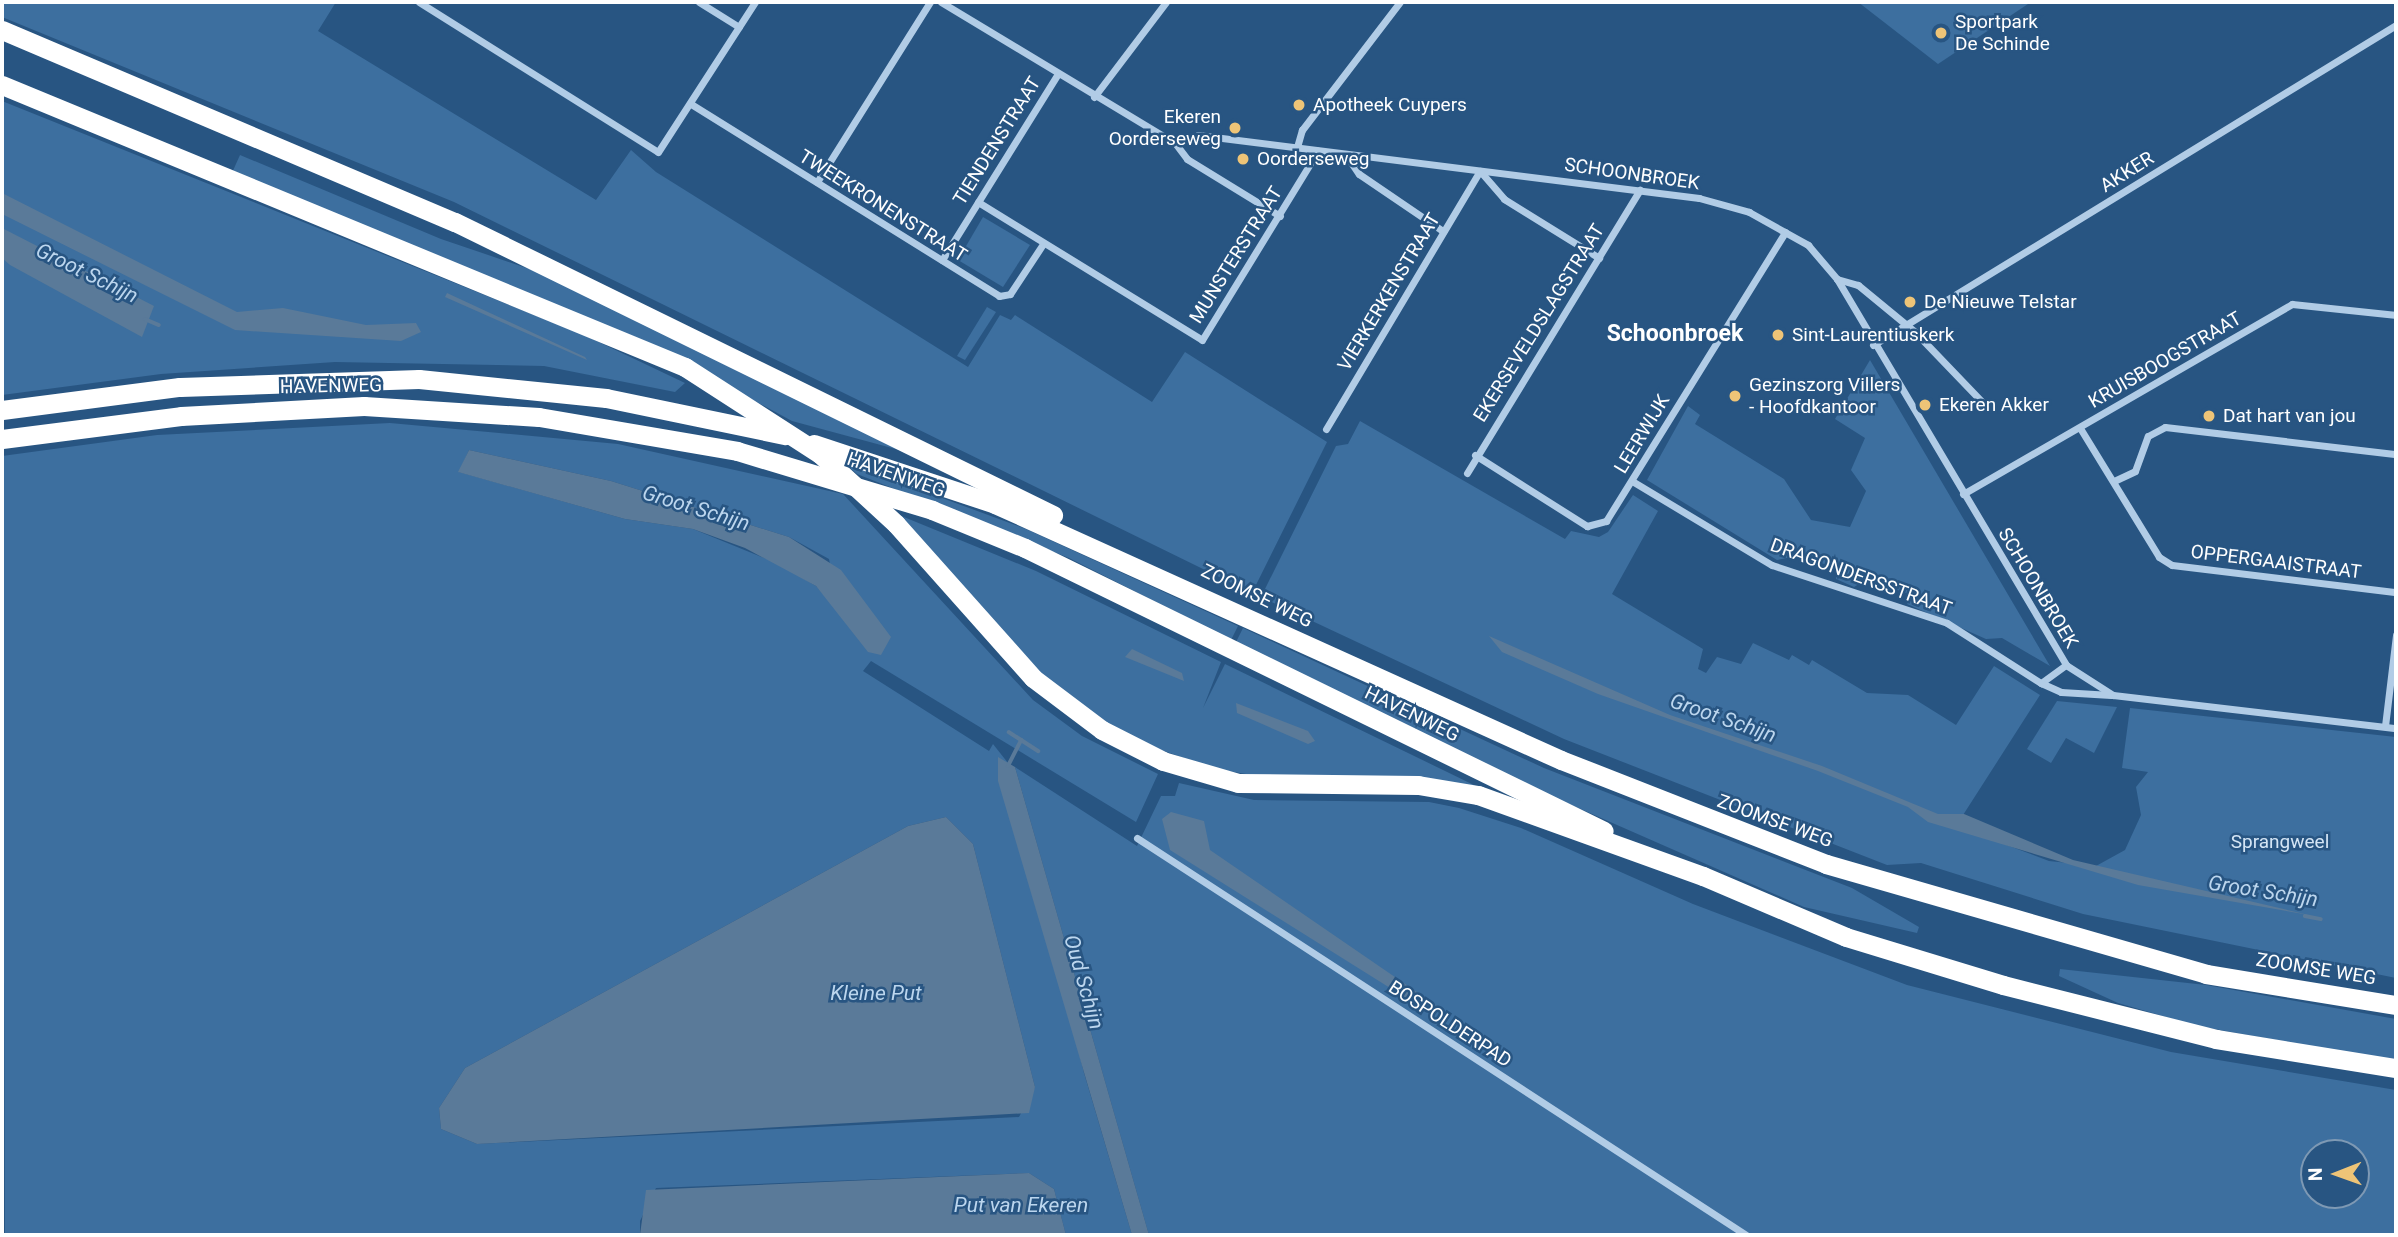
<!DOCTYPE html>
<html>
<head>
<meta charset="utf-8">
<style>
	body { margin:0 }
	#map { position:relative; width:2398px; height:1237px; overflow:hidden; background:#285582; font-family:Roboto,sans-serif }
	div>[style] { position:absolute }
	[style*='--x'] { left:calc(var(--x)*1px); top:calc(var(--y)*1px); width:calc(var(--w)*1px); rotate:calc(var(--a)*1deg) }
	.green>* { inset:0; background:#3d6f9f }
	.water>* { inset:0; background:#5a7a99 }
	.stream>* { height:3.5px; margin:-1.75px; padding:0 1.75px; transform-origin:1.75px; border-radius:1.75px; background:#5a7a99 }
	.minor>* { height:7px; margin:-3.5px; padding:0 3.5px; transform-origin:3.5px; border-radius:3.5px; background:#b1cce6 }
	.motorway>* { height:19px; margin:-9.5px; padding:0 9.5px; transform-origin:9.5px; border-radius:9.5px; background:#fff }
	.dots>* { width:19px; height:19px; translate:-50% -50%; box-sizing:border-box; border:4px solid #285582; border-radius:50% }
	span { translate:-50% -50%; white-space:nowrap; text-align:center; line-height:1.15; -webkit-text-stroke:5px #285582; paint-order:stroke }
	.poi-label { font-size:19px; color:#fff }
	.left { translate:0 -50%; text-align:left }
	.right { translate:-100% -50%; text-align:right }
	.street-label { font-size:19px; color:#fff }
	.park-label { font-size:19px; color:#d4e5f5 }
	.water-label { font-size:21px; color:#bcd6ee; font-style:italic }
	.quarter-label { font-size:23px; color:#fff; font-weight:700 }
	.frame { position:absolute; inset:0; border:4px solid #fff; pointer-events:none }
	.north { position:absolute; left:2300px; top:1139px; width:70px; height:70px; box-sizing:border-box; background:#285582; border:2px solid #7e99b4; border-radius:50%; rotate:269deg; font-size:19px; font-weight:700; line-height:28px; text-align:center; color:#fff }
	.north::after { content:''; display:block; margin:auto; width:24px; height:32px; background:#eec477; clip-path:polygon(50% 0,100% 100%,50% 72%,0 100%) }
</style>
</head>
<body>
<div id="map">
	<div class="green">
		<i style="clip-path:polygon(2px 2px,336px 2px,318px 31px,596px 200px,631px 150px,656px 172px,968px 367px,1000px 315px,1011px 320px,1015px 315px,1152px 402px,1185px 352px,1327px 442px,1252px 593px,454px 202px,2px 17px)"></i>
		<i style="clip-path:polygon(1858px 2px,2031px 2px,1938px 64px)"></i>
		<i style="clip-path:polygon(2px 101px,584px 335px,685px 383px,675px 392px,544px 366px,335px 362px,161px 374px,2px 395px)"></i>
		<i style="clip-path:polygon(240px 155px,441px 239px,562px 280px,903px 451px,792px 421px,640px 339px,231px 175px)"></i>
		<i style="clip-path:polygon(983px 217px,1030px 245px,1003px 287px,958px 260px)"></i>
		<i style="clip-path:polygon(987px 307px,996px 312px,965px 360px,957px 356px)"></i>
		<i style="clip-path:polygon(1870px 360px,2050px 666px,2002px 638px,1986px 639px,1907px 604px,1914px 596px,1867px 579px,1854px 587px,1836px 579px,1838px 568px,1797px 556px,1777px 560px,1647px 480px,1688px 406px,1700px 415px,1695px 424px,1784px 479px,1811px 520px,1850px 527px,1866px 491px,1851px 470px,1865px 438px,1835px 419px)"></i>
		<i style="clip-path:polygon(1360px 421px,1565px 539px,1571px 531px,1599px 537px,1608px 532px,1633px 495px,1658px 511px,1612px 594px,1703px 649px,1698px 669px,1706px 673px,1717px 657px,1741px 664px,1753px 643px,1789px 660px,1792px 655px,1809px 665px,1812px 660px,1867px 693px,1908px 695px,1956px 725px,1994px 666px,2040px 695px,1956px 826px,2049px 861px,2096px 866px,2125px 850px,2141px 815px,2136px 787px,2148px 772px,2122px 768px,2130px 708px,2396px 737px,2396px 978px,2083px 914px,1921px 863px,1887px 865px,1564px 739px,1261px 597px,1336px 446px,1348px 444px)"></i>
		<i style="clip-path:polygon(evenodd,390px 423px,618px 444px,843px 494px,1033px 700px,1082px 736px,1158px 774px,1136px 822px,871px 661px,863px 671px,989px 751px,993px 744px,1008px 763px,1084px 1073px,1132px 1235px,1066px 1235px,1054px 1189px,1029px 1173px,656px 1188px,640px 1221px,640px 1235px,5px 1235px,2px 456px,157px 435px,390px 423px,469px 450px,611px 481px,789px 537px,829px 559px,839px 612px,816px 586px,779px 564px,693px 529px,625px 519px,459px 472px,469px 450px,390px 423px,946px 817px,973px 844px,1035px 1087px,1019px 1117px,477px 1144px,441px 1129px,439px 1108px,465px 1068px,908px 826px,946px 817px)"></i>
		<i style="clip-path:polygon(842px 461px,1026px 529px,1238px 626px,1231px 640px,1069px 558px,857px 474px)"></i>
		<i style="clip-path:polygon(899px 515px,1036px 571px,1221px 662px,1203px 708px,1225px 664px,1478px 787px,1270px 778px,1216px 769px,1138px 742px,1051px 687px)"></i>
		<i style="clip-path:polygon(1243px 628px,1544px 768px,1852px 888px,1919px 927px,1917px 933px,1804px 907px,1551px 796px,1236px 642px)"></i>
		<i style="clip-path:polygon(2057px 701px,2117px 707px,2094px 753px,2066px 738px,2051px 763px,2027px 749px)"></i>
		<i style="clip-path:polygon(evenodd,1015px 767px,1137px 846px,1161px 796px,1175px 796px,1179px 783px,1254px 800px,1429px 802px,1459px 808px,1521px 828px,1693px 904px,1907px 985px,2171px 1052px,2396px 1090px,2396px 1235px,1149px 1235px,1015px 767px,2314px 1153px,2356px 1153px,2356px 1195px,2314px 1195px,2314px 1153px)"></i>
		<i style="clip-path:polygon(2060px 969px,2206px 985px,2396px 1019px,2396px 1061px,2197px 1026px,2118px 1003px,2059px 976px)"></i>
	</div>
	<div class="water">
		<i style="clip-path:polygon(2px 193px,237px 312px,283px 308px,366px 325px,416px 323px,421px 332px,401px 341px,235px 330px,2px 214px)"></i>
		<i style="clip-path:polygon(2px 228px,154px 306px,142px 337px,10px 265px,2px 258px)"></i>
		<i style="clip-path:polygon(447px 293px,585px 357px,587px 360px,445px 297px)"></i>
		<i style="clip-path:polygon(469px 450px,611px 481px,789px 537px,841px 570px,891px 637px,881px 655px,868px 652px,816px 586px,745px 548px,693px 529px,625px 519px,458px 472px)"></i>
		<i style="clip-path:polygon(1489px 636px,1670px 715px,1822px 766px,1938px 814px,1964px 814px,2073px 860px,2309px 915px,2138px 885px,1928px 822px,1908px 807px,1818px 771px,1598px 694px,1502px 652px)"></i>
		<i style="clip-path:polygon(1132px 649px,1182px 673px,1184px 681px,1125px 657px)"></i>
		<i style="clip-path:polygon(1236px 703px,1308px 731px,1315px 741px,1308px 744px,1237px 713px)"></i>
		<i style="clip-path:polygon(998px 757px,1015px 767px,1149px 1235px,1132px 1235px,998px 781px)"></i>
		<i style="clip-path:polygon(1171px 812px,1204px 821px,1210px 850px,1443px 1010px,1430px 1013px,1170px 850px,1162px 819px)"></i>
		<i style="clip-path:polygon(946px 817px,973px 844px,1035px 1087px,1029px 1113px,477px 1144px,441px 1129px,439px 1108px,465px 1068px,908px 826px)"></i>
		<i style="clip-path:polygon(1029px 1173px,1054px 1189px,1066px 1235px,640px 1235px,646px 1190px)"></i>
	</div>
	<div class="stream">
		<i style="--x:145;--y:319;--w:15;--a:23"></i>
		<i style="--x:1009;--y:732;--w:35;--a:33"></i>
		<i style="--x:1008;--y:766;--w:29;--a:-63"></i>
		<i style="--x:2305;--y:916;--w:16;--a:11"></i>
	</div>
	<div class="minor">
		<i style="--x:419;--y:2;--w:282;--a:32.1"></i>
		<i style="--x:658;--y:152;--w:179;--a:-57.1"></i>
		<i style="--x:699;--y:2;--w:47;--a:32"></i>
		<i style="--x:941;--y:2;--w:273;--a:31.1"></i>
		<i style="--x:1175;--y:143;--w:24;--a:-19"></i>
		<i style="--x:1198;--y:135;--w:505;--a:7.17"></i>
		<i style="--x:1699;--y:198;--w:52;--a:15.6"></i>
		<i style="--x:1749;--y:212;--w:68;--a:29.2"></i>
		<i style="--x:1808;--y:245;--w:45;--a:49.5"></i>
		<i style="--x:1837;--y:279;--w:449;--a:59.3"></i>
		<i style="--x:2066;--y:665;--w:56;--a:32.6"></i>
		<i style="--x:2113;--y:695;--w:285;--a:6.7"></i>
		<i style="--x:1094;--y:97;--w:119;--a:-52.8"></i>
		<i style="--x:691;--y:104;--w:363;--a:31.9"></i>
		<i style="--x:999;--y:296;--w:11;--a:-10"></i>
		<i style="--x:1010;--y:294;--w:60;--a:-56.6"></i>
		<i style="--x:1175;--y:143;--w:20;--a:53"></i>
		<i style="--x:1187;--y:159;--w:109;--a:31.5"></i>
		<i style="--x:1297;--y:147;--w:18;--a:-74"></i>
		<i style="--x:1302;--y:130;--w:161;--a:-52.6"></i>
		<i style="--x:1346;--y:155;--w:23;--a:56"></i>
		<i style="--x:1359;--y:174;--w:102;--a:34.2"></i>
		<i style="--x:817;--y:182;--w:213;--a:-57.9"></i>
		<i style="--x:978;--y:202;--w:263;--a:31.6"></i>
		<i style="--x:1202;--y:340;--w:222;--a:-58.5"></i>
		<i style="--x:942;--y:260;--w:218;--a:-58.1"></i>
		<i style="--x:1837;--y:279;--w:22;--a:16"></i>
		<i style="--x:1858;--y:285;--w:74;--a:39.5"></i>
		<i style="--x:1915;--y:332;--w:100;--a:46.2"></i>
		<i style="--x:1873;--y:345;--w:613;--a:-31.46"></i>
		<i style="--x:2080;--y:428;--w:151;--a:58.5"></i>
		<i style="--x:2159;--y:557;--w:15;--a:32"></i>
		<i style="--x:2172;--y:565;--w:226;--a:6.9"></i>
		<i style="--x:1326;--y:429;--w:300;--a:-59.2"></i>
		<i style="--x:1480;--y:171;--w:37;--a:49"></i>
		<i style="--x:1504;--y:199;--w:112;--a:31.8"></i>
		<i style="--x:1475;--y:455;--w:133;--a:32.4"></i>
		<i style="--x:1587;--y:526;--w:20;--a:-15"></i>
		<i style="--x:1606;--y:521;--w:340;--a:-58.2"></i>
		<i style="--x:1467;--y:473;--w:332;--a:-58.6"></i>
		<i style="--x:1632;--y:481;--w:163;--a:31"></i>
		<i style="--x:1772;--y:565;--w:184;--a:18.3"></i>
		<i style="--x:1947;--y:623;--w:112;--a:32.6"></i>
		<i style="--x:2041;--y:683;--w:31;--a:-36"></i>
		<i style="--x:2114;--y:481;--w:23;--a:-25"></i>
		<i style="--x:2135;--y:471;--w:37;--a:-70"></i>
		<i style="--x:2148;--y:436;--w:19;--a:-28"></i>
		<i style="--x:2165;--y:427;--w:233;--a:6.7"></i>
		<i style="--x:1963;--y:494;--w:380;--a:-30"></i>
		<i style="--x:2292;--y:304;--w:105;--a:6"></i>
		<i style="--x:2041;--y:683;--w:22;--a:24"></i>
		<i style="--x:2061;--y:692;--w:50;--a:3.4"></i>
		<i style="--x:2385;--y:726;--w:92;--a:-83.1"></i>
		<i style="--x:1137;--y:838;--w:727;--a:33.1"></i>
	</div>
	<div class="motorway">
		<i style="--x:2;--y:30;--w:492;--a:23"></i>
		<i style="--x:455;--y:222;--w:666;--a:26.1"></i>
		<i style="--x:2;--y:85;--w:739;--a:22.43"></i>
		<i style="--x:685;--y:367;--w:161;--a:32.8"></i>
		<i style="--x:820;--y:454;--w:103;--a:42.6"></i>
		<i style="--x:896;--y:524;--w:206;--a:48.3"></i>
		<i style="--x:1033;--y:678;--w:86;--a:37"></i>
		<i style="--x:1102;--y:730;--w:68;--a:26.9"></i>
		<i style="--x:1163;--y:761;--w:78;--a:16.3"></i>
		<i style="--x:1238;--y:783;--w:180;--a:0.6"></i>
		<i style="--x:1418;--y:785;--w:61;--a:9.5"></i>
		<i style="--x:1478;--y:795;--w:239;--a:19.8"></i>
		<i style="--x:1703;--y:876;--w:155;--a:23.1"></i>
		<i style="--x:1846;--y:937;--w:164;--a:17"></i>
		<i style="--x:2003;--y:985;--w:220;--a:14.2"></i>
		<i style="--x:2216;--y:1039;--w:182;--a:9.2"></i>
		<i style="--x:2;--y:410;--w:179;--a:-7.4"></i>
		<i style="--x:180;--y:387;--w:239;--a:-1.9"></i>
		<i style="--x:419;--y:379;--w:188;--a:5.8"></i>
		<i style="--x:606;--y:398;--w:183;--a:11.7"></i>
		<i style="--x:2;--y:439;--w:180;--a:-7.3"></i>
		<i style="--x:181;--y:416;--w:183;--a:-3.1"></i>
		<i style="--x:364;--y:406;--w:175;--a:3.6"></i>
		<i style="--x:539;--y:417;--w:201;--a:9.7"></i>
		<i style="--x:737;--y:451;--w:204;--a:16.8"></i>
		<i style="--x:932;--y:510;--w:100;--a:22.2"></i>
		<i style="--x:1025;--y:548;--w:644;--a:26.05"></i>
		<i style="--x:814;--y:444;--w:191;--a:18.3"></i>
		<i style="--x:995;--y:504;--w:621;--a:24.34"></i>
		<i style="--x:1561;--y:760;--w:285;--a:21.4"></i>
		<i style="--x:1826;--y:864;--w:396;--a:16.1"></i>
		<i style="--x:2206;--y:974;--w:193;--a:9.3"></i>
	</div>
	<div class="dots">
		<i style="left:1941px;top:33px;background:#eec477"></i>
		<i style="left:1299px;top:105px;background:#eec477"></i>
		<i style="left:1235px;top:128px;background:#eec477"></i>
		<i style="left:1243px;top:159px;background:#eec477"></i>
		<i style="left:1910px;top:302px;background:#eec477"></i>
		<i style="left:1778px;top:335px;background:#eec477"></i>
		<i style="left:1735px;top:396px;background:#eec477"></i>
		<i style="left:1925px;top:405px;background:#eec477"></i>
		<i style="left:2209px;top:416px;background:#eec477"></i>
	</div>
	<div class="poi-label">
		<span class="left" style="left:1955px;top:33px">Sportpark<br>De Schinde</span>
		<span class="left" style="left:1313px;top:105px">Apotheek Cuypers</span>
		<span class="right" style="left:1221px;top:128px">Ekeren<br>Oorderseweg</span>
		<span class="left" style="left:1257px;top:159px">Oorderseweg</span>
		<span class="left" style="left:1924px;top:302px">De Nieuwe Telstar</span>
		<span class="left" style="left:1792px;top:335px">Sint-Laurentiuskerk</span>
		<span class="left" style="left:1749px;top:396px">Gezinszorg Villers<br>- Hoofdkantoor</span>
		<span class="left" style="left:1939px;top:405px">Ekeren Akker</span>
		<span class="left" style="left:2223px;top:416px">Dat hart van jou</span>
	</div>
	<div class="street-label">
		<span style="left:997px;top:141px;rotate:-58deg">TIENDENSTRAAT</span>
		<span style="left:2127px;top:172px;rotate:-32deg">AKKER</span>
		<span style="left:1632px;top:174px;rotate:8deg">SCHOONBROEK</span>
		<span style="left:883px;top:206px;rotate:32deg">TWEEKRONENSTRAAT</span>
		<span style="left:1236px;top:255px;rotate:-58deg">MUNSTERSTRAAT</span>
		<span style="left:1389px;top:292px;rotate:-59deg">VIERKERKENSTRAAT</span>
		<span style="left:1539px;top:323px;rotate:-58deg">EKERSEVELDSLAGSTRAAT</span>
		<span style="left:2165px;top:360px;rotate:-30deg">KRUISBOOGSTRAAT</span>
		<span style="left:331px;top:386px;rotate:-1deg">HAVENWEG</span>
		<span style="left:1642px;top:434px;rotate:-59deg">LEERWIJK</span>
		<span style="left:896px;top:475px;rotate:19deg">HAVENWEG</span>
		<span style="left:2276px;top:562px;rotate:7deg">OPPERGAAISTRAAT</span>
		<span style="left:1861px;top:577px;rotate:20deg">DRAGONDERSSTRAAT</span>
		<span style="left:2038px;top:588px;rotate:59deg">SCHOONBROEK</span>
		<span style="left:1257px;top:596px;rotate:26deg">ZOOMSE WEG</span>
		<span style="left:1412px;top:714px;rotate:26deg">HAVENWEG</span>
		<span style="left:1775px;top:821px;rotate:20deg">ZOOMSE WEG</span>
		<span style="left:2316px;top:969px;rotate:9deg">ZOOMSE WEG</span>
		<span style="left:1450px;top:1024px;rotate:33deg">BOSPOLDERPAD</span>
	</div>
	<div class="park-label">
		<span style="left:2280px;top:842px">Sprangweel</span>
	</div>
	<div class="water-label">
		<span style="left:87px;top:273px;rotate:26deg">Groot Schijn</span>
		<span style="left:696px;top:508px;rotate:17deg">Groot Schijn</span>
		<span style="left:1723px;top:718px;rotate:19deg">Groot Schijn</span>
		<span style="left:2263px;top:891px;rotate:9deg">Groot Schijn</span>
		<span style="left:1084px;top:982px;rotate:74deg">Oud Schijn</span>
		<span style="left:876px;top:993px">Kleine Put</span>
		<span style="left:1021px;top:1205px">Put van Ekeren</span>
	</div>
	<div class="quarter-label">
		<span style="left:1675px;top:334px">Schoonbroek</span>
	</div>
	<div class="frame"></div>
	<div class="north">N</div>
</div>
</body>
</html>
